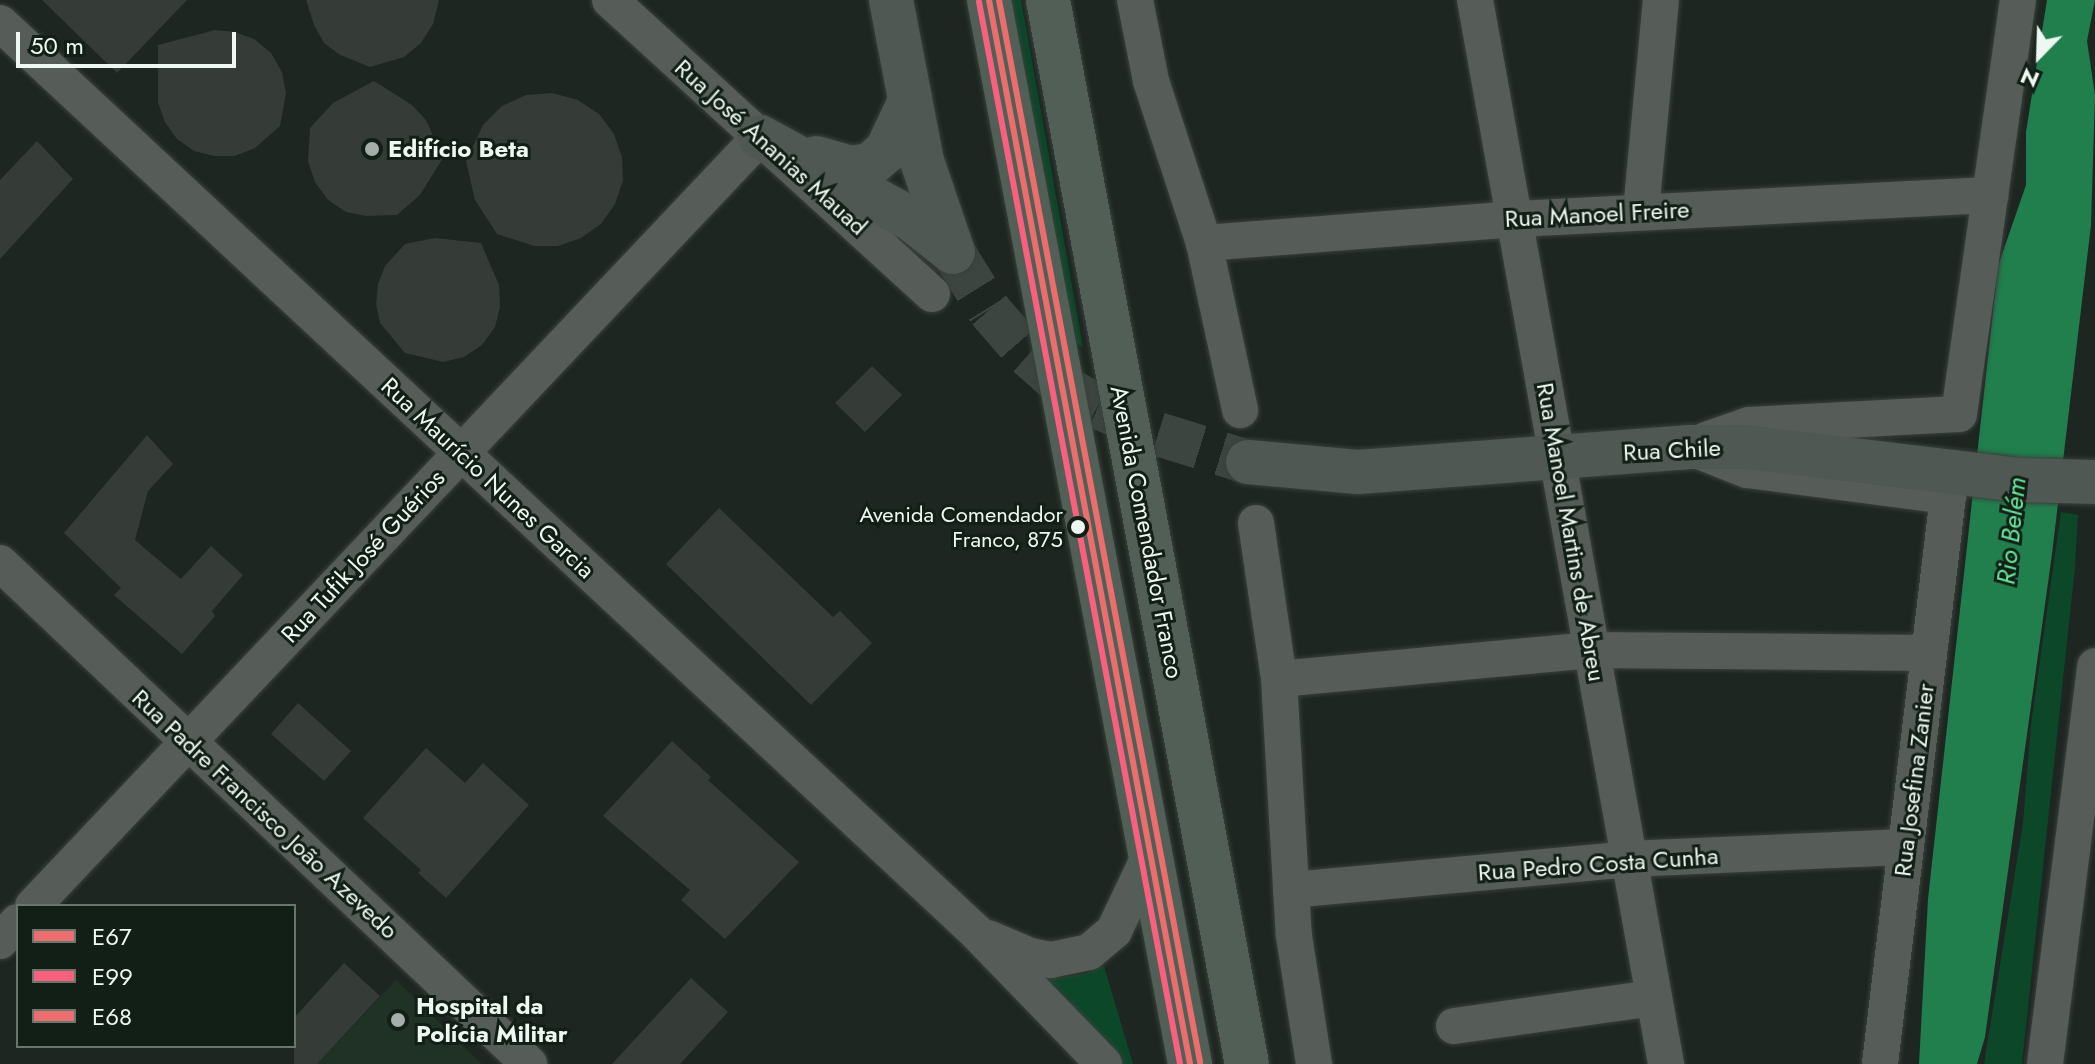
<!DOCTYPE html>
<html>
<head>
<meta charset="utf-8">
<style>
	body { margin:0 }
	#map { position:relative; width:2095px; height:1064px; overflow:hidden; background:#1e2621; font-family:Jost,sans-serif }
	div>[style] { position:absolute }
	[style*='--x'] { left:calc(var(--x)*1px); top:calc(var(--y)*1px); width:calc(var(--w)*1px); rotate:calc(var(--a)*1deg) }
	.built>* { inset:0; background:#203125 }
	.green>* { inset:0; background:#0c4729 }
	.water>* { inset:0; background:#207f4d }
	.building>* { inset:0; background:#353b37 }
	.secondary-tunnel>* { height:44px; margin-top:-22px; transform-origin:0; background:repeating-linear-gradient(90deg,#3d4540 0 44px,transparent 0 66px) }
	.roads { filter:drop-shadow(0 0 2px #3a403c) drop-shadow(0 0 2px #3a403c) }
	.minor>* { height:36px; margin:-18px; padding:0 18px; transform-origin:18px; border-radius:18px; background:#565c58 }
	.secondary>* { height:44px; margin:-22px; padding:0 22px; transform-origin:22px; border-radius:22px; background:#505853 }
	.trunk>* { height:44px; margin:-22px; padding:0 22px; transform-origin:22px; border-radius:22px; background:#525f57 }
	.bus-1>* { height:6px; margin:-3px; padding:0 3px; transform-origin:3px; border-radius:3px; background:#ec6d6d }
	.bus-2>* { height:6px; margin:-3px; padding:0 3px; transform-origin:3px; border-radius:3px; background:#f8607d }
	.bus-3>* { height:6px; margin:-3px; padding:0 3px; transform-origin:3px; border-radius:3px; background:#ec6d6d }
	.dots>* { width:22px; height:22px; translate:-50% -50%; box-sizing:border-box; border:4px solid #121f16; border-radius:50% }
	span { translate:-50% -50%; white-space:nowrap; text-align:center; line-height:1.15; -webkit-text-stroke:6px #121f16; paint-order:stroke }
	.bus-label { font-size:22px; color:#eef7f1 }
	.right { translate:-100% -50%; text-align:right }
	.street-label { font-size:24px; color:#eef7f1 }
	.poi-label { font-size:24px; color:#eef7f1; font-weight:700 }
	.left { translate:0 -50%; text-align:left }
	.water-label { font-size:26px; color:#66e499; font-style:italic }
	.legend { position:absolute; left:16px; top:904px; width:280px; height:144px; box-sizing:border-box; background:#121f16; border:2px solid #6a756e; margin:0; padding:10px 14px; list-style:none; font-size:24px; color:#eef7f1 }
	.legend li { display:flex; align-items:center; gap:16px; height:40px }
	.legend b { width:40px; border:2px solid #6a756e }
	.north { position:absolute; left:1999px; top:16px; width:80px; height:80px; -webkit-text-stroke:6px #121f16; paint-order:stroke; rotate:203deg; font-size:22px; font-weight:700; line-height:32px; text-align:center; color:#eef7f1 }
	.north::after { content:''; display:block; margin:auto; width:28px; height:36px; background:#eef7f1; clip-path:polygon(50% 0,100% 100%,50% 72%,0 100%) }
	.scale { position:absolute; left:16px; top:32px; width:220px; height:36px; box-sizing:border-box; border:4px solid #eef7f1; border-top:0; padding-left:10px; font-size:24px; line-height:28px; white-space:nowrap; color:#eef7f1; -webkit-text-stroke:6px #121f16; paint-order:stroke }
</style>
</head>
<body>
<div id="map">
	<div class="built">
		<i style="clip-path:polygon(396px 980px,462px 1045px,482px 1064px,317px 1064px)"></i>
	</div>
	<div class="green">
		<i style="clip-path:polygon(995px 0,1021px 0,1083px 347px,1057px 334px)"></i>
		<i style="clip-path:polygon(2061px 512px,2078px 515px,2075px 567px,2022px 1064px,1984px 1064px,2023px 823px,2031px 725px)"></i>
		<i style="clip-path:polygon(1104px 966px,1133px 1064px,1118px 1064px,1032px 981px,1085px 974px)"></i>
	</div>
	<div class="water">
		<i style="clip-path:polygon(2047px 0,2095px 0,2087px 41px,2095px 95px,2091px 225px,2052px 554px,1985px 1037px,1977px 1064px,1919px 1064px,1928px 899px,1998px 266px,2026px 185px,2026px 132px)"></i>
	</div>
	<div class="building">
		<i style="clip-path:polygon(42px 0,187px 0,117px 73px)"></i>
		<i style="clip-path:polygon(306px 0,439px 0,433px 24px,421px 43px,404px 57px,370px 67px,340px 55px,324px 43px,314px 25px)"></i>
		<i style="clip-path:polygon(215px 30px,235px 32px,254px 39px,271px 53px,282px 72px,286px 93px,280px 126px,255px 148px,235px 156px,214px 156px,194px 151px,177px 139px,165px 122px,158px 103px,158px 45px)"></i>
		<i style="clip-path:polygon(374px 81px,412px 105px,426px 120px,443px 158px,420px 195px,397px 215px,366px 216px,346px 212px,328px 200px,315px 182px,308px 161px,310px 128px,333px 103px)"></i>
		<i style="clip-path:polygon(552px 93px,578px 100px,599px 114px,614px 134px,622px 157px,623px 181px,615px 204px,601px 224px,581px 238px,558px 246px,534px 246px,497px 234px,475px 200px,466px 161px,483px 125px,502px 106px,526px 95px)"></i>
		<i style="clip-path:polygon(37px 141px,73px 179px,0 259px,0 180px)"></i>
		<i style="clip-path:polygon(435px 238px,481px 243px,499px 285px,500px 307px,495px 327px,482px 345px,464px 357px,443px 362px,405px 353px,380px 323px,376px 304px,378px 284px,385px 266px,405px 244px)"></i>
		<i style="clip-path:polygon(872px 366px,902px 395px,865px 432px,835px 403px)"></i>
		<i style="clip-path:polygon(147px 435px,173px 464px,148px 491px,135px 540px,181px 579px,211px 546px,243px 575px,212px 611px,215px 616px,182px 654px,114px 595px,121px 588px,64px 533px)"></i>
		<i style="clip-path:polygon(719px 508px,833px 617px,840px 611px,872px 643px,811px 705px,666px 564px)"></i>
		<i style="clip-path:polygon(298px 703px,351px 751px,324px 781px,271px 734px)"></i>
		<i style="clip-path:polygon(672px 741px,711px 777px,708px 780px,799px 862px,725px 939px,681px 900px,690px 890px,603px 816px)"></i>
		<i style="clip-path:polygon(426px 748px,465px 783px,483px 763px,529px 805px,446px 898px,418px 873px,421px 870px,363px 818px)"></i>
		<i style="clip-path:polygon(344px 963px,380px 996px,317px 1064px,294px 1064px,294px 1018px)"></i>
		<i style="clip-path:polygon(691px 978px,728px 1012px,680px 1064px,612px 1064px)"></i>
	</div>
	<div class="secondary-tunnel">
		<i style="--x:953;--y:252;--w:68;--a:58.2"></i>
		<i style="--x:989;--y:310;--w:60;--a:49.1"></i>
		<i style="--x:1028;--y:355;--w:48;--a:41.6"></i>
		<i style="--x:1064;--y:387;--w:39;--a:30"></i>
		<i style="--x:1098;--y:407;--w:66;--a:24.2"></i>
		<i style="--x:1158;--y:434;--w:94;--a:17.3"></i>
	</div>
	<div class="roads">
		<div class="minor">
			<i style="--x:610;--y:0;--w:436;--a:42.4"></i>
			<i style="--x:1135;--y:0;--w:83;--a:78.8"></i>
			<i style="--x:1151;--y:81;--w:170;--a:71.9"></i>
			<i style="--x:1204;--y:243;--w:171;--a:77.8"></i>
			<i style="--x:1475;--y:0;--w:1081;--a:79.82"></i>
			<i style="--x:0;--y:23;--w:1334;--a:42.96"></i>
			<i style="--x:976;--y:932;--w:184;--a:45.9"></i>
			<i style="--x:1641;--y:211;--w:212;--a:-84.6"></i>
			<i style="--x:1204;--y:243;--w:312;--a:-4.4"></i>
			<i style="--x:1515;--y:219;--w:476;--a:-2.9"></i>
			<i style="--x:1706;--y:440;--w:46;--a:-19.2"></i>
			<i style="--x:1749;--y:425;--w:210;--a:-3"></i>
			<i style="--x:1959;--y:414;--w:418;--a:-81.9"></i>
			<i style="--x:1699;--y:451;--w:52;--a:21.6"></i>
			<i style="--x:1747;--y:470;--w:203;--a:7.4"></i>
			<i style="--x:1948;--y:496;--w:572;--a:96.83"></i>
			<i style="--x:1256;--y:523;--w:158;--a:81.6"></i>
			<i style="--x:1279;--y:679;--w:257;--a:86.7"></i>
			<i style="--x:1294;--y:936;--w:130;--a:81.1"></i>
			<i style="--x:0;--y:563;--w:729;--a:43.44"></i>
			<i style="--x:1279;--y:679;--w:314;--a:-5.3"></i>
			<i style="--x:1592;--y:650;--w:337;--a:0.5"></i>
			<i style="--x:1291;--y:890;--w:339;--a:-5.2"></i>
			<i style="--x:1629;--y:859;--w:277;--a:-2.5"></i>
			<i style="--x:33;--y:906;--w:1058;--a:-46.61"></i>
			<i style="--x:988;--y:938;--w:46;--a:23.2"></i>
			<i style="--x:1030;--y:956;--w:21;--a:11"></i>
			<i style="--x:1051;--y:960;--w:39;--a:-12"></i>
			<i style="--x:1089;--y:952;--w:33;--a:-40"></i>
			<i style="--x:1114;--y:931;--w:84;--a:-64.7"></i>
			<i style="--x:0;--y:941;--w:26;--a:-47"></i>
			<i style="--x:1454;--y:1026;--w:202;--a:-8"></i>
			<i style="--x:2045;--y:1064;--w:401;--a:-82.8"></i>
		</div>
		<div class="secondary">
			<i style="--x:891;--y:0;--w:164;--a:79.1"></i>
			<i style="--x:922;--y:161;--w:96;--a:71.2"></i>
			<i style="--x:760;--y:137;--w:172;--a:28.5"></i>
			<i style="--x:911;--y:219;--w:53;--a:38.2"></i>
			<i style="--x:816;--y:158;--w:36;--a:16"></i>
			<i style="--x:851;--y:168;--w:19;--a:-9"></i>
			<i style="--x:870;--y:165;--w:23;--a:-41"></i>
			<i style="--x:887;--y:150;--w:54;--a:-64.9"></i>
			<i style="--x:1248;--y:462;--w:110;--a:5.2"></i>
			<i style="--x:1358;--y:472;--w:330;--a:-4.3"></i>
			<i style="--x:1687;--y:447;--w:59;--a:0"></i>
			<i style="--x:1746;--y:447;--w:274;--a:6.9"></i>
			<i style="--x:2018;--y:480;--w:77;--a:1.5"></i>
		</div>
		<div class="trunk">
			<i style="--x:989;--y:0;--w:1083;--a:79.3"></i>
			<i style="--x:1048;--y:0;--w:1082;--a:79.41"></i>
		</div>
	</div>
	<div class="bus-1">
		<i style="--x:989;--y:0;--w:1083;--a:79.3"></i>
	</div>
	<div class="bus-2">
		<i style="--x:979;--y:2;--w:1081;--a:79.28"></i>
	</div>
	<div class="bus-3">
		<i style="--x:999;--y:0;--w:1081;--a:79.28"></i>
	</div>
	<div class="dots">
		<i style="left:372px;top:149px;background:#a5aea8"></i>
		<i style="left:1078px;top:527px;background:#eef7f1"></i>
		<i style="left:398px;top:1020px;background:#a5aea8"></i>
	</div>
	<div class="bus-label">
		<span class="right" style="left:1063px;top:527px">Avenida Comendador<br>Franco, 875</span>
	</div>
	<div class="street-label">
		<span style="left:771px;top:147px;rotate:42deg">Rua José Ananias Mauad</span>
		<span style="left:1597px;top:214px;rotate:-3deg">Rua Manoel Freire</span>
		<span style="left:1672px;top:450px;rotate:-3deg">Rua Chile</span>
		<span style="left:488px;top:478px;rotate:43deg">Rua Maurício Nunes Garcia</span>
		<span style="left:1147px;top:532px;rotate:79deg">Avenida Comendador Franco</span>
		<span style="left:1571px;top:532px;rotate:80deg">Rua Manoel Martins de Abreu</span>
		<span style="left:363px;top:556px;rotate:-47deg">Rua Tufik José Guérios</span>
		<span style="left:1914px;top:780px;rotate:-83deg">Rua Josefina Zanier</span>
		<span style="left:265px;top:814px;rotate:43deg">Rua Padre Francisco João Azevedo</span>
		<span style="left:1598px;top:864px;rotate:-4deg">Rua Pedro Costa Cunha</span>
	</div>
	<div class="poi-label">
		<span class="left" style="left:388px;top:149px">Edifício Beta</span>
		<span class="left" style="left:416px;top:1020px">Hospital da<br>Polícia Militar</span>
	</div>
	<div class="water-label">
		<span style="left:2012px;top:531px;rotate:-84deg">Rio Belém</span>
	</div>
	<ul class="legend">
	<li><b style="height:10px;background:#ec6d6d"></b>E67</li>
	<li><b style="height:10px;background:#f8607d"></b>E99</li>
	<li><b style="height:10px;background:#ec6d6d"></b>E68</li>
	</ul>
	<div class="north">N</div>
	<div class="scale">50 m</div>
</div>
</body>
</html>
